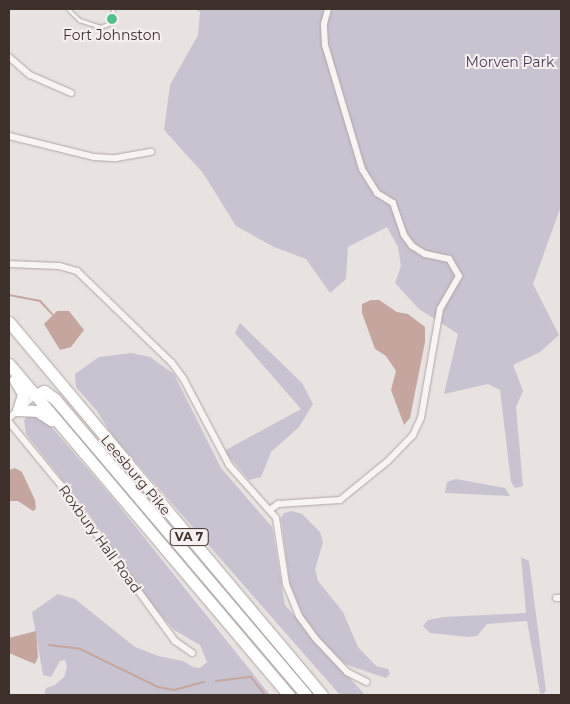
<!DOCTYPE html>
<html>
<head>
<meta charset="utf-8">
<style>
	body { margin:0 }
	#map { position:relative; width:570px; height:704px; overflow:hidden; background:#e8e3e1; font-family:Montserrat,sans-serif }
	div>[style] { position:absolute }
	[style*='--x'] { left:calc(var(--x)*1px); top:calc(var(--y)*1px); width:calc(var(--w)*1px); rotate:calc(var(--a)*1deg) }
	.green>* { inset:0; background:#c8c2d1 }
	.water>* { inset:0; background:#c5a69f }
	.stream>* { height:2px; margin:-1px; padding:0 1px; transform-origin:1px; border-radius:1px; background:#c5a69f }
	.roads { filter:drop-shadow(0 0 1px #aea6a3) drop-shadow(0 0 1px #aea6a3) }
	.lane>* { height:3px; margin:-1.5px; padding:0 1.5px; transform-origin:1.5px; border-radius:1.5px; background:#f7f4f3 }
	.street>* { height:6px; margin:-3px; padding:0 3px; transform-origin:3px; border-radius:3px; background:#f7f4f3 }
	.highway>* { height:11px; margin:-5.5px; padding:0 5.5px; transform-origin:5.5px; border-radius:5.5px; background:#fff }
	.dots>* { width:14px; height:14px; translate:-50% -50%; box-sizing:border-box; border:2px solid #f6f1f0; border-radius:50% }
	span { translate:-50% -50%; white-space:nowrap; text-align:center; line-height:1.15; -webkit-text-stroke:4px #f6f1f0; paint-order:stroke }
	.shield-label span { padding:1px 4px; background:#f6f1f0; border:1px solid; border-radius:4px; -webkit-text-stroke-width:0 }
	.shield-label { font-size:12px; color:#3e302b; font-weight:700 }
	.poi-label { font-size:14px; color:#3e302b }
	.park-label { font-size:14px; color:#483958 }
	.street-label { font-size:14px; color:#3e302b }
	.frame { position:absolute; inset:0; border:10px solid #3e302b; pointer-events:none }
</style>
</head>
<body>
<div id="map">
	<div class="green">
		<i style="clip-path:polygon(195px 9px,561px 9px,561px 206px,533px 284px,559px 335px,540px 352px,513px 365px,523px 391px,516px 407px,523px 486px,515px 488px,511px 482px,500px 390px,488px 384px,444px 394px,458px 334px,419px 309px,395px 283px,401px 266px,398px 247px,387px 227px,348px 247px,346px 279px,330px 293px,306px 259px,274px 247px,236px 226px,203px 173px,164px 130px,170px 85px,198px 35px,200px 12px)"></i>
		<i style="clip-path:polygon(240px 323px,302px 383px,313px 404px,299px 427px,271px 452px,261px 477px,249px 480px,224px 451px,301px 409px,235px 333px)"></i>
		<i style="clip-path:polygon(131px 353px,150px 357px,174px 374px,221px 468px,272px 527px,285px 605px,365px 695px,340px 695px,112px 435px,97px 411px,76px 387px,75px 374px,99px 357px)"></i>
		<i style="clip-path:polygon(30px 415px,42px 416px,111px 496px,270px 695px,44px 695px,46px 688px,55px 685px,64px 677px,67px 667px,65px 660px,60px 661px,51px 677px,43px 675px,32px 612px,58px 594px,75px 599px,135px 647px,158px 656px,183px 661px,193px 667px,200px 668px,207px 662px,200px 645px,174px 630px,149px 601px,83px 506px,26px 434px,24px 420px)"></i>
		<i style="clip-path:polygon(456px 479px,505px 488px,510px 496px,445px 493px,447px 482px)"></i>
		<i style="clip-path:polygon(292px 511px,302px 514px,320px 532px,323px 542px,315px 569px,318px 581px,343px 612px,358px 647px,376px 666px,388px 669px,390px 674px,386px 678px,347px 665px,330px 651px,304px 618px,290px 585px,281px 518px,284px 513px)"></i>
		<i style="clip-path:polygon(521px 557px,529px 561px,546px 691px,543px 694px,540px 693px,527px 621px,487px 624px,477px 636px,468px 637px,430px 633px,423px 626px,428px 620px,444px 617px,526px 613px)"></i>
	</div>
	<div class="water">
		<i style="clip-path:polygon(371px 300px,379px 300px,397px 312px,408px 314px,425px 327px,425px 342px,410px 418px,404px 425px,391px 390px,396px 371px,386px 356px,375px 349px,362px 313px,362px 304px)"></i>
		<i style="clip-path:polygon(57px 311px,69px 311px,84px 330px,71px 347px,60px 350px,44px 324px)"></i>
		<i style="clip-path:polygon(15px 468px,22px 472px,35px 500px,36px 509px,33px 511px,18px 501px,9px 501px,9px 470px)"></i>
		<i style="clip-path:polygon(36px 631px,38px 657px,35px 664px,9px 653px,9px 638px)"></i>
	</div>
	<div class="stream">
		<i style="--x:9;--y:295;--w:32;--a:11"></i>
		<i style="--x:40;--y:301;--w:18;--a:47"></i>
		<i style="--x:49;--y:645;--w:31;--a:7"></i>
		<i style="--x:80;--y:649;--w:87;--a:26"></i>
		<i style="--x:158;--y:687;--w:16;--a:11"></i>
		<i style="--x:174;--y:690;--w:31;--a:-15"></i>
		<i style="--x:216;--y:681;--w:35;--a:-7"></i>
		<i style="--x:251;--y:677;--w:23;--a:52"></i>
	</div>
	<div class="roads">
		<div class="lane">
			<i style="--x:68;--y:9;--w:16;--a:45"></i>
			<i style="--x:79;--y:20;--w:22;--a:18"></i>
			<i style="--x:100;--y:27;--w:12;--a:-20"></i>
			<i style="--x:111;--y:23;--w:14;--a:-82"></i>
		</div>
		<div class="street">
			<i style="--x:9;--y:57;--w:28;--a:41"></i>
			<i style="--x:30;--y:75;--w:45;--a:23.7"></i>
			<i style="--x:9;--y:136;--w:88;--a:13.9"></i>
			<i style="--x:94;--y:157;--w:22;--a:3"></i>
			<i style="--x:116;--y:158;--w:36;--a:-10"></i>
			<i style="--x:9;--y:264;--w:50;--a:2.3"></i>
			<i style="--x:59;--y:266;--w:19;--a:16"></i>
			<i style="--x:77;--y:271;--w:132;--a:44.1"></i>
			<i style="--x:172;--y:363;--w:19;--a:54"></i>
			<i style="--x:183;--y:378;--w:98;--a:62.1"></i>
			<i style="--x:229;--y:465;--w:71;--a:48.4"></i>
			<i style="--x:276;--y:518;--w:67;--a:81.4"></i>
			<i style="--x:286;--y:584;--w:35;--a:68"></i>
			<i style="--x:299;--y:616;--w:27;--a:54"></i>
			<i style="--x:315;--y:638;--w:47;--a:46.7"></i>
			<i style="--x:347;--y:672;--w:22;--a:27"></i>
			<i style="--x:9;--y:418;--w:35;--a:-41"></i>
			<i style="--x:9;--y:422;--w:80;--a:50.6"></i>
			<i style="--x:60;--y:484;--w:195;--a:53.8"></i>
			<i style="--x:175;--y:641;--w:21;--a:35"></i>
			<i style="--x:271;--y:509;--w:9;--a:-36"></i>
			<i style="--x:278;--y:504;--w:62;--a:-3.7"></i>
			<i style="--x:340;--y:500;--w:62;--a:-39.1"></i>
			<i style="--x:388;--y:461;--w:36;--a:-46"></i>
			<i style="--x:413;--y:435;--w:19;--a:-65"></i>
			<i style="--x:421;--y:418;--w:111;--a:-80.1"></i>
			<i style="--x:440;--y:309;--w:38;--a:-60"></i>
			<i style="--x:459;--y:276;--w:20;--a:-120"></i>
			<i style="--x:449;--y:259;--w:25;--a:-168"></i>
			<i style="--x:425;--y:254;--w:15;--a:-148"></i>
			<i style="--x:412;--y:246;--w:14;--a:-126"></i>
			<i style="--x:404;--y:235;--w:34;--a:-109"></i>
			<i style="--x:393;--y:203;--w:19;--a:-148"></i>
			<i style="--x:377;--y:193;--w:28;--a:-122"></i>
			<i style="--x:362;--y:169;--w:129;--a:-106.6"></i>
			<i style="--x:325;--y:45;--w:21;--a:-93"></i>
			<i style="--x:324;--y:24;--w:16;--a:-75"></i>
			<i style="--x:556;--y:598;--w:5;--a:0"></i>
		</div>
		<div class="highway">
			<i style="--x:9;--y:322;--w:487;--a:50"></i>
			<i style="--x:9;--y:364;--w:434;--a:49.8"></i>
			<i style="--x:15;--y:380;--w:16;--a:60"></i>
			<i style="--x:23;--y:394;--w:17;--a:107"></i>
			<i style="--x:18;--y:410;--w:19;--a:3"></i>
			<i style="--x:37;--y:411;--w:17;--a:33"></i>
			<i style="--x:35;--y:395;--w:10;--a:-24"></i>
			<i style="--x:44;--y:391;--w:14;--a:36"></i>
			<i style="--x:55;--y:399;--w:388;--a:49.7"></i>
		</div>
	</div>
	<div class="dots">
		<i style="left:112px;top:19px;background:#51c18b"></i>
	</div>
	<div class="shield-label">
		<span style="left:189px;top:537px">VA 7</span>
	</div>
	<div class="poi-label">
		<span style="left:112px;top:35px">Fort Johnston</span>
	</div>
	<div class="park-label">
		<span style="left:510px;top:62px">Morven Park</span>
	</div>
	<div class="street-label">
		<span style="left:136px;top:475px;rotate:50deg">Leesburg Pike</span>
		<span style="left:100px;top:539px;rotate:54deg">Roxbury Hall Road</span>
	</div>
	<div class="frame"></div>
</div>
</body>
</html>
